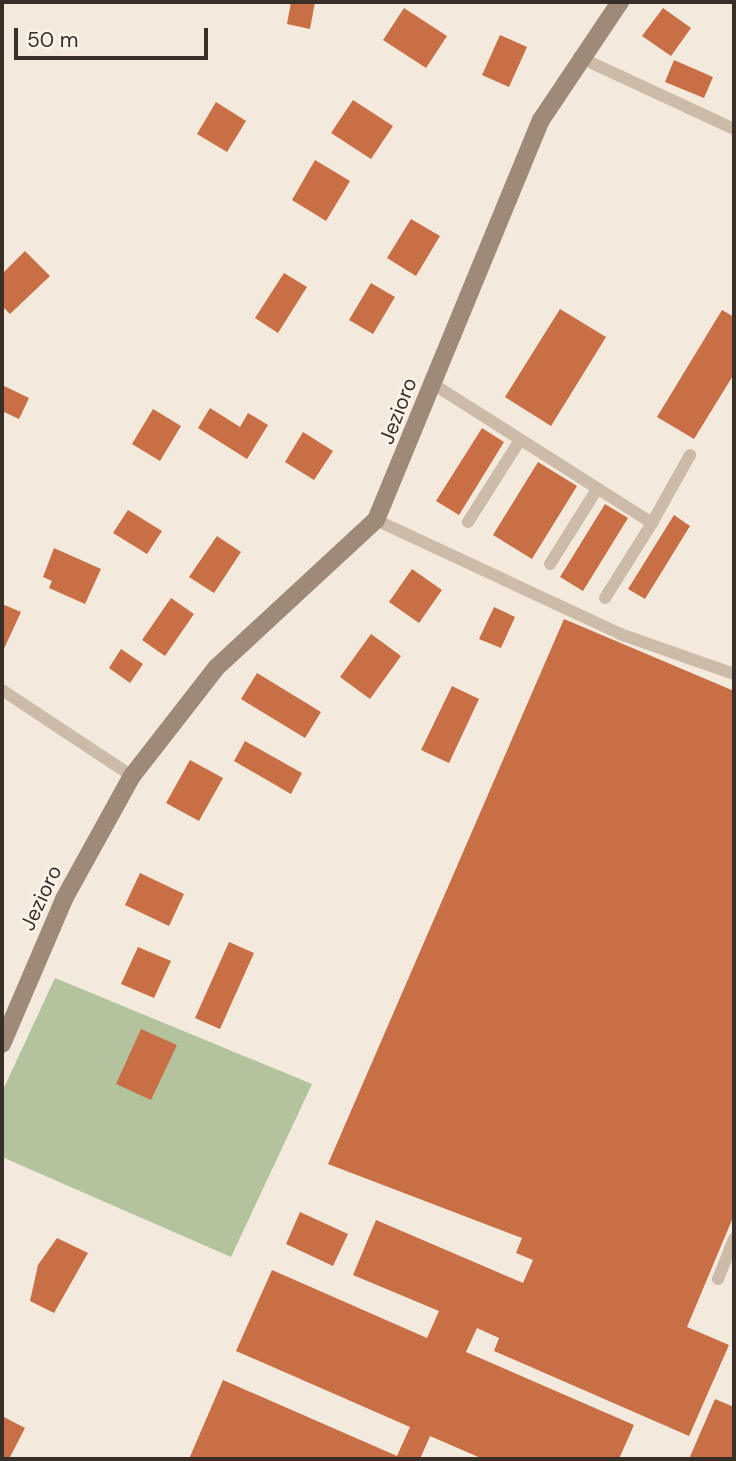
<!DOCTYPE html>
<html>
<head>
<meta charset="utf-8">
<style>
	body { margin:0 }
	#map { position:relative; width:736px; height:1461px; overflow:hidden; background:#f3eadd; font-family:"DM Sans",sans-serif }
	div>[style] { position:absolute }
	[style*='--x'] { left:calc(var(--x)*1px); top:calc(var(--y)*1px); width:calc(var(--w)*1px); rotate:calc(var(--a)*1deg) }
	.green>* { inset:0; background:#b3c39d }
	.building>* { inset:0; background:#c86f46 }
	.lane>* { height:12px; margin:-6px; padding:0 6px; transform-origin:6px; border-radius:6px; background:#ccbba9 }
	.secondary>* { height:18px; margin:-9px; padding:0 9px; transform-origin:9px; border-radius:9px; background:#9f8a7a }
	span { translate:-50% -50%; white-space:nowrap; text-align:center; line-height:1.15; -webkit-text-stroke:5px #faf4ea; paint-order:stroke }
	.street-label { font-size:21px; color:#382f29 }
	.frame { position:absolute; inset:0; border:4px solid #382f29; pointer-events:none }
	.scale { position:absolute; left:14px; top:28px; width:194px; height:32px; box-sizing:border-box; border:4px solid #382f29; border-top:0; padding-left:9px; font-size:21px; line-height:24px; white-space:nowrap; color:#382f29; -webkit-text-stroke:5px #faf4ea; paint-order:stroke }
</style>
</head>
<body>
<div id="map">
	<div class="green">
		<i style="clip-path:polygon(55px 978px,312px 1084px,231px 1257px,2px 1157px,2px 1092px)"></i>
	</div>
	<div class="building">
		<i style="clip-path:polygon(291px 2px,315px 2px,310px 29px,287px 24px)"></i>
		<i style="clip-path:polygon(404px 8px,447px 36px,426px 68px,383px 40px)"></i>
		<i style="clip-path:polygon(663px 8px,691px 28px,671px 56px,642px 36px)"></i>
		<i style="clip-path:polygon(500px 35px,527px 47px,509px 87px,482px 75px)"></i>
		<i style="clip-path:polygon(674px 60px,713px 77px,704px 98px,665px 82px)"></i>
		<i style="clip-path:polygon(353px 100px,393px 126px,371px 159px,331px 133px)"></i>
		<i style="clip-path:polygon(216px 102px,246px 121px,227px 152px,197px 134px)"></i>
		<i style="clip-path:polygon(315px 160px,350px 181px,326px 221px,292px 200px)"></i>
		<i style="clip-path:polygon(411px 219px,440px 236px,416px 276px,387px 258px)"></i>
		<i style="clip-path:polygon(25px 251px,50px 276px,10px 314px,2px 306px,2px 274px)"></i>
		<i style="clip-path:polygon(284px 273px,307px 287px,278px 333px,255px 318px)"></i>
		<i style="clip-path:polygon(371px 283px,395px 297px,373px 334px,349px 320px)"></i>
		<i style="clip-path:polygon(560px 309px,606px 337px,551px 426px,505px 397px)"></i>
		<i style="clip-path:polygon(722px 310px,734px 317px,734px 374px,694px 439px,657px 417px)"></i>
		<i style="clip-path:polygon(2px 385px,29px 398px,19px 419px,2px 411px)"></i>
		<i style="clip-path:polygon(210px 408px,240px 427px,248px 413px,268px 425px,247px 459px,198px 428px)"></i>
		<i style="clip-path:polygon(153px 409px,181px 426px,160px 461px,132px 444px)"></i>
		<i style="clip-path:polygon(482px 428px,504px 442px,459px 515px,436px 501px)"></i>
		<i style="clip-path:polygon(303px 432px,333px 451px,314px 480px,285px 462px)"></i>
		<i style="clip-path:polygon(538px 462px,577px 486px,532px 559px,493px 535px)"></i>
		<i style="clip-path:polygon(605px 504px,628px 518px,583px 591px,560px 577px)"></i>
		<i style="clip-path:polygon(128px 510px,162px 531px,147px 554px,113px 533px)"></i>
		<i style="clip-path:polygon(674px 515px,690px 526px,645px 599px,628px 589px)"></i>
		<i style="clip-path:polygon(217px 536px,241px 552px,214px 593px,189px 577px)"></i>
		<i style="clip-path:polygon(54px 548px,101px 569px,85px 604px,49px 588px,52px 581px,43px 577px)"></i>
		<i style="clip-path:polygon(412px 569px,442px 590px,419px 623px,389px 602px)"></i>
		<i style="clip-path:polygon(171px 598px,194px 614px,165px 656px,142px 640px)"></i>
		<i style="clip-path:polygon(2px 604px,21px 612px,2px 653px)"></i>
		<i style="clip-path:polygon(494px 607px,515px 617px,501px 648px,479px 639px)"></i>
		<i style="clip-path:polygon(564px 619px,734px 691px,734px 1215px,687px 1327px,729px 1345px,689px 1436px,494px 1351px,499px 1338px,477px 1328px,466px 1352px,634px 1425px,619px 1459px,483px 1459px,430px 1436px,420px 1459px,189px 1459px,223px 1380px,397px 1456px,410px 1427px,236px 1351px,272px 1270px,427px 1338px,439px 1311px,353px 1275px,376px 1220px,523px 1283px,533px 1260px,516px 1253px,522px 1238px,328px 1164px)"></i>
		<i style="clip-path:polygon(371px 634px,401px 656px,370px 699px,340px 677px)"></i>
		<i style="clip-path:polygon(121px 649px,143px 664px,130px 683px,109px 668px)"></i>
		<i style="clip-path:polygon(257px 673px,321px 712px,305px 738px,241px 699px)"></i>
		<i style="clip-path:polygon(452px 686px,479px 699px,449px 763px,421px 750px)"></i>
		<i style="clip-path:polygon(245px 741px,302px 773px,291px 794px,234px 761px)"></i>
		<i style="clip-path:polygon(190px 760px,223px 778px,199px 821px,166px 803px)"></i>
		<i style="clip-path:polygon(140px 873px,184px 894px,169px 926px,125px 905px)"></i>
		<i style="clip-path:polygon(229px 942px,254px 953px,220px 1029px,195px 1018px)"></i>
		<i style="clip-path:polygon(138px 947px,171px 961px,154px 998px,121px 984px)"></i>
		<i style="clip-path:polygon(141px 1029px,177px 1045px,151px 1100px,116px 1084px)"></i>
		<i style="clip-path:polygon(300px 1212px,348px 1234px,333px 1266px,286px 1244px)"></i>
		<i style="clip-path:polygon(57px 1238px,88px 1253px,54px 1313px,30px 1301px,38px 1265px)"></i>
		<i style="clip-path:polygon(715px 1399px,734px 1407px,734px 1459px,689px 1459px)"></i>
		<i style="clip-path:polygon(2px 1416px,25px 1428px,9px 1459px,2px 1459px)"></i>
	</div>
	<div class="lane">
		<i style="--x:579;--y:57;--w:171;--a:24.9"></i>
		<i style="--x:433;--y:384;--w:259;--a:32.4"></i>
		<i style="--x:652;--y:523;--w:78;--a:-60.8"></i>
		<i style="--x:376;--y:520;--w:269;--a:25"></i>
		<i style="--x:620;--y:634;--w:121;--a:19.3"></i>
		<i style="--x:468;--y:522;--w:97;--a:-57.6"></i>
		<i style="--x:550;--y:564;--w:89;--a:-57.9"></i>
		<i style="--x:605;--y:598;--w:89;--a:-57.9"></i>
		<i style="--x:2;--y:690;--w:156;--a:33.5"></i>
		<i style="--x:718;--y:1279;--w:43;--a:-68.2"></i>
	</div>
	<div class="secondary">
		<i style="--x:2;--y:1044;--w:158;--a:-66.8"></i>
		<i style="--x:64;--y:899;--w:141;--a:-61.1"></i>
		<i style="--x:132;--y:776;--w:138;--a:-52.1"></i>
		<i style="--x:217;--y:667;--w:217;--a:-42.8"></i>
		<i style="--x:376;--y:520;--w:433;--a:-67.6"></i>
		<i style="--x:541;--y:120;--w:142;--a:-56.2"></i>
	</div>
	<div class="street-label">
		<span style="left:398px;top:411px;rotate:-69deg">Jezioro</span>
		<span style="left:41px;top:898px;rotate:-65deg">Jezioro</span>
	</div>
	<div class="frame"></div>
	<div class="scale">50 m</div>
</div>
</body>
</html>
